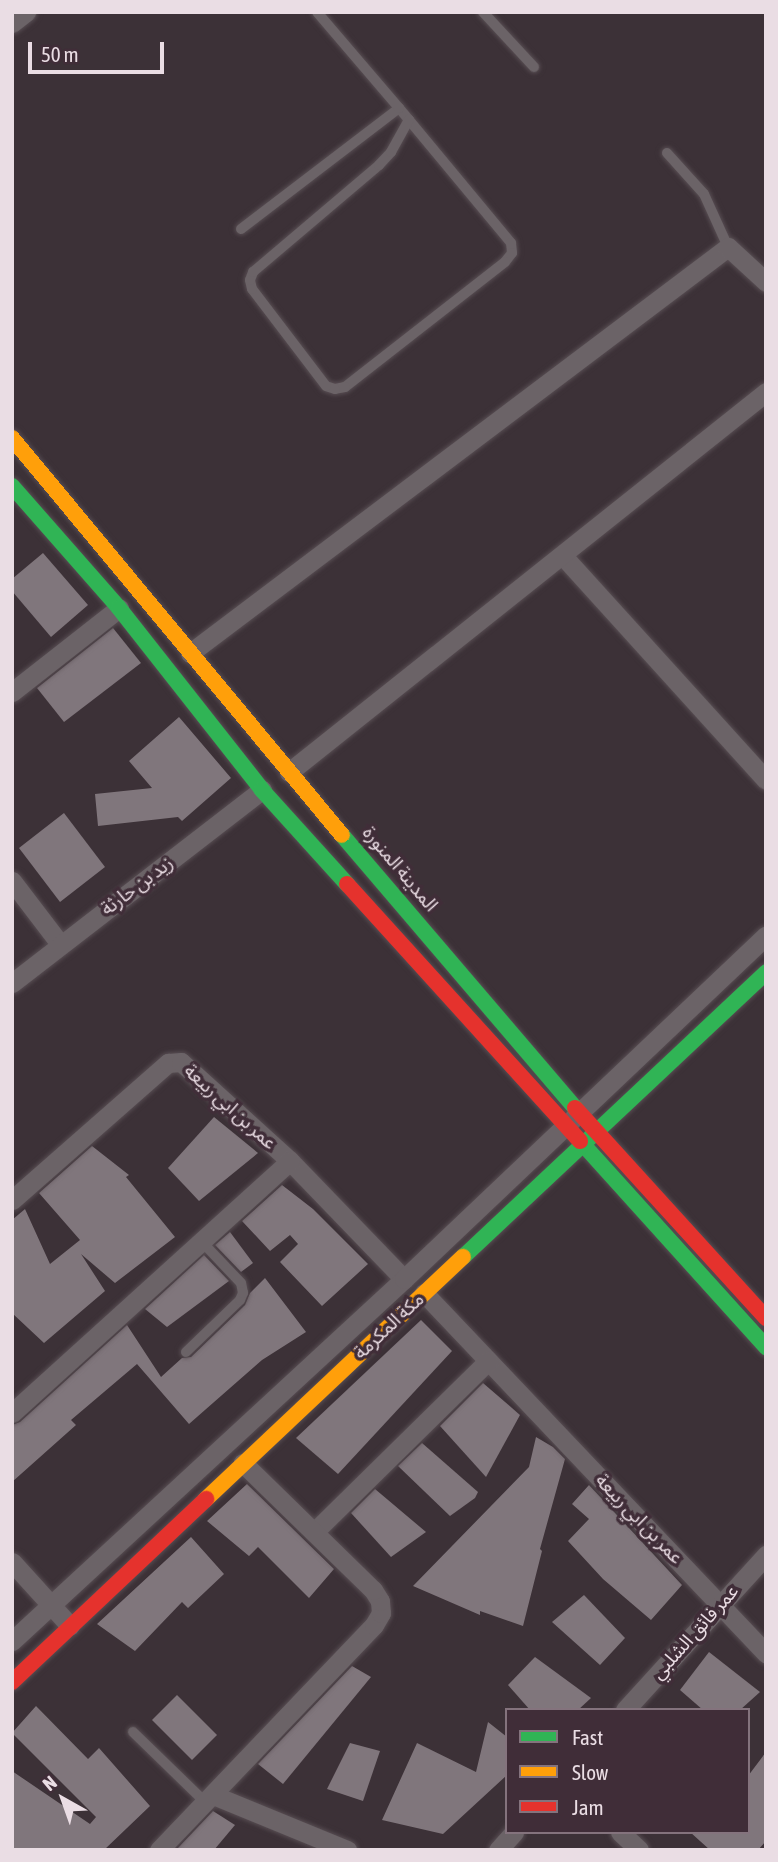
<!DOCTYPE html>
<html>
<head>
<meta charset="utf-8">
<style>
	body { margin:0 }
	#map { position:relative; width:778px; height:1862px; overflow:hidden; background:#3c3137; font-family:"Asap Condensed","Noto Sans Arabic",sans-serif }
	div>[style] { position:absolute }
	[style*='--x'] { left:calc(var(--x)*1px); top:calc(var(--y)*1px); width:calc(var(--w)*1px); rotate:calc(var(--a)*1deg) }
	.building>* { inset:0; background:#80767c }
	.roads { filter:drop-shadow(0 0 2px #574d52) drop-shadow(0 0 2px #574d52) }
	.lane>* { height:10px; margin:-5px; padding:0 5px; transform-origin:5px; border-radius:5px; background:#6b6367 }
	.street>* { height:19px; margin:-9.5px; padding:0 9.5px; transform-origin:9.5px; border-radius:9.5px; background:#6b6367 }
	.fast>* { height:16px; margin:-8px; padding:0 8px; transform-origin:8px; border-radius:8px; background:#30b455 }
	.slow>* { height:16px; margin:-8px; padding:0 8px; transform-origin:8px; border-radius:8px; background:#ff9f0a }
	.jam>* { height:16px; margin:-8px; padding:0 8px; transform-origin:8px; border-radius:8px; background:#e5322d }
	span { translate:-50% -50%; white-space:nowrap; text-align:center; line-height:1.15; -webkit-text-stroke:7px #402d38; paint-order:stroke }
	.street-label { font-size:19px; color:#eadde4 }
	.frame { position:absolute; inset:0; border:14px solid #eadde4; pointer-events:none }
	.legend { position:absolute; left:505px; top:1708px; width:245px; height:126px; box-sizing:border-box; background:#402d38; border:2px solid #84737d; margin:0; padding:9px 12px; list-style:none; font-size:21px; color:#eadde4 }
	.legend li { display:flex; align-items:center; gap:14px; height:35px }
	.legend b { width:35px; border:2px solid #84737d }
	.north { position:absolute; left:28px; top:1764px; width:70px; height:70px; -webkit-text-stroke:5px #402d38; paint-order:stroke; rotate:320deg; font-size:19px; font-weight:700; line-height:28px; text-align:center; color:#eadde4 }
	.north::after { content:''; display:block; margin:auto; width:24px; height:32px; background:#eadde4; clip-path:polygon(50% 0,100% 100%,50% 72%,0 100%) }
	.scale { position:absolute; left:28px; top:42px; width:136px; height:32px; box-sizing:border-box; border:4px solid #eadde4; border-top:0; padding-left:9px; font-size:21px; line-height:24px; white-space:nowrap; color:#eadde4; -webkit-text-stroke:5px #402d38; paint-order:stroke }
</style>
</head>
<body>
<div id="map">
	<div class="building">
		<i style="clip-path:polygon(43px 553px,88px 605px,51px 637px,12px 591px,12px 579px)"></i>
		<i style="clip-path:polygon(113px 628px,141px 663px,64px 722px,37px 688px)"></i>
		<i style="clip-path:polygon(179px 717px,231px 778px,182px 821px,178px 817px,98px 826px,95px 794px,152px 788px,129px 761px)"></i>
		<i style="clip-path:polygon(64px 813px,105px 867px,60px 902px,19px 848px)"></i>
		<i style="clip-path:polygon(214px 1117px,258px 1153px,199px 1201px,168px 1168px)"></i>
		<i style="clip-path:polygon(92px 1146px,129px 1175px,126px 1177px,175px 1237px,115px 1283px,81px 1254px,105px 1291px,44px 1343px,12px 1313px,12px 1220px,25px 1209px,50px 1264px,80px 1240px,39px 1193px)"></i>
		<i style="clip-path:polygon(282px 1185px,313px 1209px,368px 1264px,322px 1306px,280px 1262px,298px 1244px,290px 1235px,270px 1251px,242px 1221px)"></i>
		<i style="clip-path:polygon(230px 1232px,253px 1263px,241px 1272px,215px 1245px)"></i>
		<i style="clip-path:polygon(204px 1255px,229px 1281px,167px 1327px,145px 1309px)"></i>
		<i style="clip-path:polygon(265px 1278px,306px 1332px,262px 1360px,189px 1424px,137px 1364px,71px 1420px,76px 1425px,12px 1482px,12px 1425px,20px 1422px,127px 1325px,161px 1377px,182px 1358px,191px 1357px,245px 1305px,250px 1293px)"></i>
		<i style="clip-path:polygon(421px 1320px,452px 1351px,338px 1474px,296px 1438px)"></i>
		<i style="clip-path:polygon(483px 1383px,520px 1415px,486px 1477px,440px 1426px)"></i>
		<i style="clip-path:polygon(536px 1437px,553px 1447px,565px 1459px,540px 1549px,542px 1551px,523px 1626px,480px 1611px,480px 1615px,413px 1586px,529px 1467px)"></i>
		<i style="clip-path:polygon(422px 1443px,478px 1492px,475px 1498px,450px 1516px,398px 1466px)"></i>
		<i style="clip-path:polygon(247px 1484px,334px 1569px,309px 1598px,258px 1547px,249px 1556px,207px 1521px)"></i>
		<i style="clip-path:polygon(589px 1485px,682px 1585px,651px 1620px,603px 1579px,568px 1541px,589px 1519px,572px 1504px)"></i>
		<i style="clip-path:polygon(375px 1489px,426px 1532px,391px 1557px,351px 1513px)"></i>
		<i style="clip-path:polygon(191px 1537px,224px 1574px,188px 1608px,182px 1602px,135px 1651px,97px 1624px)"></i>
		<i style="clip-path:polygon(584px 1595px,625px 1638px,600px 1665px,552px 1622px)"></i>
		<i style="clip-path:polygon(709px 1652px,760px 1692px,740px 1710px,703px 1710px,680px 1690px)"></i>
		<i style="clip-path:polygon(535px 1657px,591px 1698px,578px 1710px,530px 1710px,508px 1685px)"></i>
		<i style="clip-path:polygon(352px 1666px,371px 1677px,283px 1784px,258px 1764px)"></i>
		<i style="clip-path:polygon(177px 1695px,217px 1735px,192px 1760px,152px 1720px)"></i>
		<i style="clip-path:polygon(36px 1706px,88px 1759px,99px 1748px,150px 1806px,104px 1850px,12px 1850px,12px 1771px,90px 1824px,96px 1817px,12px 1733px)"></i>
		<i style="clip-path:polygon(488px 1722px,507px 1737px,507px 1775px,443px 1834px,382px 1820px,417px 1743px,476px 1772px)"></i>
		<i style="clip-path:polygon(350px 1743px,380px 1751px,363px 1801px,327px 1789px)"></i>
		<i style="clip-path:polygon(766px 1752px,766px 1841px,758px 1850px,710px 1850px,690px 1832px,748px 1832px,748px 1776px)"></i>
		<i style="clip-path:polygon(213px 1811px,235px 1825px,214px 1850px,176px 1850px)"></i>
	</div>
	<div class="roads">
		<div class="lane">
			<i style="--x:483;--y:12;--w:75;--a:47.2"></i>
			<i style="--x:399;--y:108;--w:16;--a:50"></i>
			<i style="--x:409;--y:120;--w:160;--a:50.3"></i>
			<i style="--x:511;--y:243;--w:10;--a:84"></i>
			<i style="--x:512;--y:253;--w:11;--a:128"></i>
			<i style="--x:505;--y:262;--w:203;--a:142"></i>
			<i style="--x:345;--y:387;--w:10;--a:169"></i>
			<i style="--x:335;--y:389;--w:9;--a:-162"></i>
			<i style="--x:326;--y:386;--w:122;--a:-127.3"></i>
			<i style="--x:252;--y:289;--w:9;--a:-103"></i>
			<i style="--x:250;--y:280;--w:9;--a:-69"></i>
			<i style="--x:253;--y:272;--w:165;--a:-40.3"></i>
			<i style="--x:379;--y:165;--w:18;--a:-47"></i>
			<i style="--x:391;--y:152;--w:37;--a:-61"></i>
			<i style="--x:667;--y:153;--w:55;--a:47.9"></i>
			<i style="--x:704;--y:194;--w:58;--a:65.6"></i>
			<i style="--x:241;--y:229;--w:199;--a:-37.4"></i>
			<i style="--x:399;--y:108;--w:126;--a:-130.5"></i>
			<i style="--x:186;--y:1352;--w:75;--a:-43.9"></i>
			<i style="--x:240;--y:1300;--w:8;--a:-67"></i>
			<i style="--x:243;--y:1293;--w:10;--a:-101"></i>
			<i style="--x:241;--y:1283;--w:55;--a:-133.5"></i>
			<i style="--x:133;--y:1732;--w:100;--a:44.2"></i>
		</div>
		<div class="street">
			<i style="--x:12;--y:23;--w:18;--a:-38"></i>
			<i style="--x:563;--y:556;--w:302;--a:47.8"></i>
			<i style="--x:190;--y:653;--w:674;--a:-37.04"></i>
			<i style="--x:728;--y:247;--w:52;--a:42.6"></i>
			<i style="--x:12;--y:692;--w:136;--a:-38.1"></i>
			<i style="--x:289;--y:772;--w:610;--a:-38.54"></i>
			<i style="--x:12;--y:881;--w:79;--a:52.7"></i>
			<i style="--x:12;--y:983;--w:316;--a:-37.7"></i>
			<i style="--x:12;--y:1200;--w:208;--a:-41.3"></i>
			<i style="--x:168;--y:1063;--w:13;--a:-4"></i>
			<i style="--x:181;--y:1062;--w:147;--a:42.2"></i>
			<i style="--x:290;--y:1161;--w:164;--a:46"></i>
			<i style="--x:424;--y:1293;--w:497;--a:46.5"></i>
			<i style="--x:12;--y:1413;--w:375;--a:-42.2"></i>
			<i style="--x:314;--y:1532;--w:244;--a:-44.5"></i>
			<i style="--x:12;--y:1562;--w:86;--a:47.8"></i>
			<i style="--x:12;--y:1641;--w:534;--a:-42.72"></i>
			<i style="--x:404;--y:1279;--w:499;--a:-43.5"></i>
			<i style="--x:625;--y:1710;--w:210;--a:-47.7"></i>
			<i style="--x:213;--y:1795;--w:145;--a:22.3"></i>
			<i style="--x:620;--y:1832;--w:26;--a:43"></i>
			<i style="--x:159;--y:1850;--w:311;--a:-46.3"></i>
			<i style="--x:374;--y:1625;--w:14;--a:-60"></i>
			<i style="--x:381;--y:1613;--w:12;--a:-95"></i>
			<i style="--x:380;--y:1601;--w:13;--a:-122"></i>
			<i style="--x:373;--y:1590;--w:182;--a:-135.7"></i>
			<i style="--x:498;--y:1850;--w:24;--a:-48"></i>
		</div>
		<div class="fast">
			<i style="--x:12;--y:486;--w:162;--a:48.7"></i>
			<i style="--x:119;--y:608;--w:231;--a:51.8"></i>
			<i style="--x:262;--y:790;--w:127;--a:47.9"></i>
			<i style="--x:342;--y:835;--w:359;--a:49.5"></i>
			<i style="--x:580;--y:1141;--w:278;--a:47.9"></i>
			<i style="--x:463;--y:1257;--w:416;--a:-43.2"></i>
		</div>
		<div class="slow">
			<i style="--x:12;--y:438;--w:516;--a:50.27"></i>
			<i style="--x:206;--y:1499;--w:353;--a:-43.3"></i>
		</div>
		<div class="jam">
			<i style="--x:347;--y:884;--w:347;--a:47.8"></i>
			<i style="--x:575;--y:1108;--w:284;--a:47.7"></i>
			<i style="--x:12;--y:1682;--w:267;--a:-43.3"></i>
		</div>
	</div>
	<div class="street-label">
		<span style="left:400px;top:869px;rotate:50deg">المدينة المنورة</span>
		<span style="left:137px;top:886px;rotate:-37deg">زيد بن حارثة</span>
		<span style="left:230px;top:1107px;rotate:42deg">عمر بن ابي ربيعة</span>
		<span style="left:389px;top:1326px;rotate:-43deg">مكة المكرمة</span>
		<span style="left:639px;top:1519px;rotate:46deg">عمر بن ابي ربيعة</span>
		<span style="left:695px;top:1632px;rotate:-48deg">عمر فائق الشلبي</span>
	</div>
	<div class="frame"></div>
	<ul class="legend">
	<li><b style="height:9px;background:#30b455"></b>Fast</li>
	<li><b style="height:9px;background:#ff9f0a"></b>Slow</li>
	<li><b style="height:9px;background:#e5322d"></b>Jam</li>
	</ul>
	<div class="north">N</div>
	<div class="scale">50 m</div>
</div>
</body>
</html>
